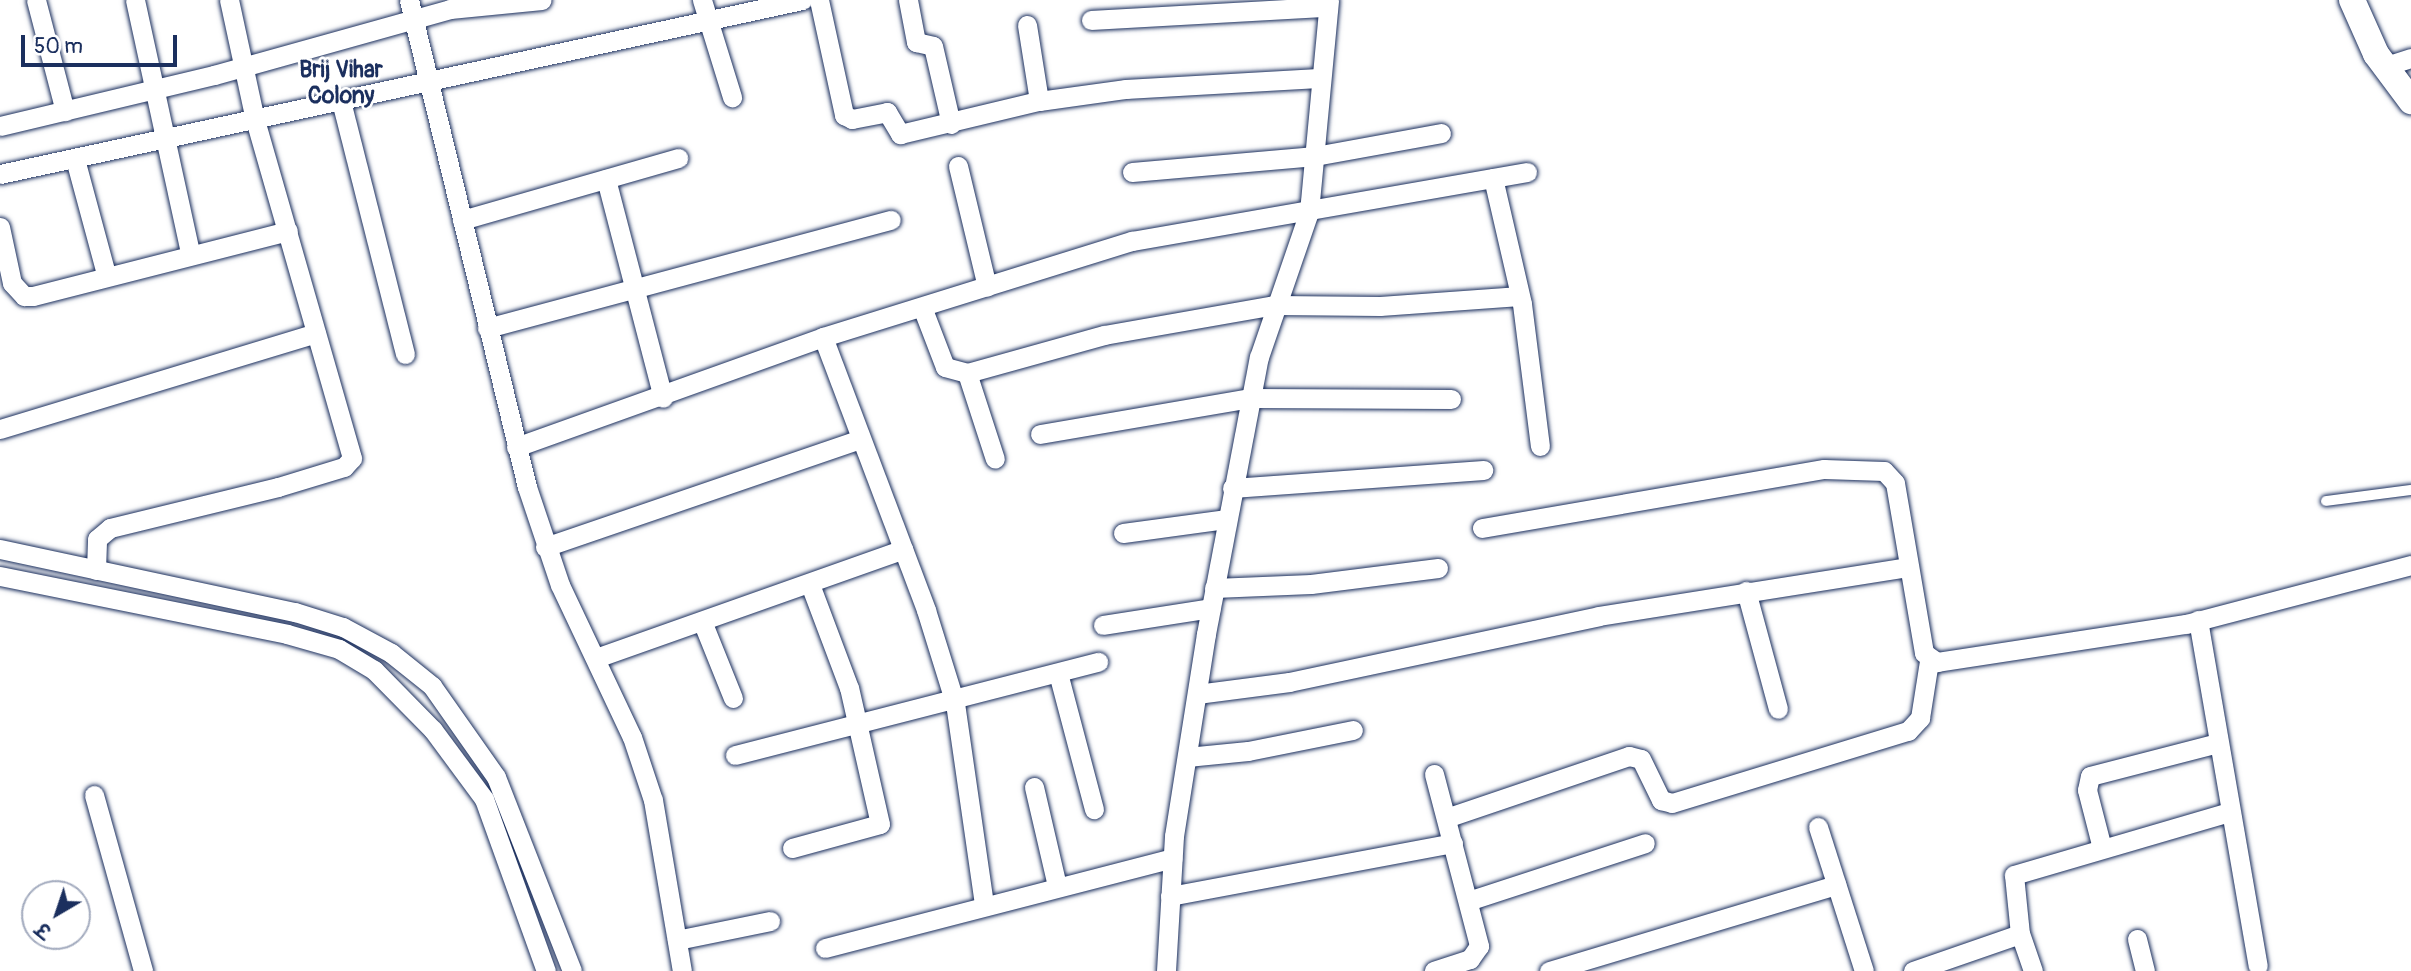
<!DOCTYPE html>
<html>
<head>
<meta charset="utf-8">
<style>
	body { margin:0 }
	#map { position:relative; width:2411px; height:971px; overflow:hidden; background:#fff; font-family:Pangolin,"Playpen Sans Deva",sans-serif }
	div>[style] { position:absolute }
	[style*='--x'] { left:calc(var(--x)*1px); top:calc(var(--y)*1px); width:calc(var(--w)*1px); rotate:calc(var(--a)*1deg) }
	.roads { filter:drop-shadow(0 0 2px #1b2f5e) drop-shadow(0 0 2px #1b2f5e) }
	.lane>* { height:10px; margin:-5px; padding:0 5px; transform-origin:5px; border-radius:5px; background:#fff }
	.street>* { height:19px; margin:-9.5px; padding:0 9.5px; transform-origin:9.5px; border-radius:9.5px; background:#fff }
	.secondary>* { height:26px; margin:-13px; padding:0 13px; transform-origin:13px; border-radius:13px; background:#fff }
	span { translate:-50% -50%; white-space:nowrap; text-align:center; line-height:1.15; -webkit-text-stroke:5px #fff; paint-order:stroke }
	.neighbourhood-label { font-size:23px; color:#1b2f5e; font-weight:700 }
	.north { position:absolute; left:21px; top:880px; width:70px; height:70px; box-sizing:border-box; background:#fff; border:2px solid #a4acbf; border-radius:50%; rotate:219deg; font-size:19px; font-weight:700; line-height:28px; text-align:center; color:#1b2f5e }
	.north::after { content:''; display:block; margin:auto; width:24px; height:32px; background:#1b2f5e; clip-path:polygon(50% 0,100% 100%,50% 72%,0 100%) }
	.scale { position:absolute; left:21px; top:35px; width:156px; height:32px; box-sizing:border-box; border:4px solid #1b2f5e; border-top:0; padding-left:9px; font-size:21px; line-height:24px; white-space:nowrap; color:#1b2f5e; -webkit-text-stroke:5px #fff; paint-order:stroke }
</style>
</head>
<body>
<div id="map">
	<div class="roads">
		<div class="lane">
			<i style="--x:2326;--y:501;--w:86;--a:-7.4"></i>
		</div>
		<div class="street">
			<i style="--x:36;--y:0;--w:115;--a:75.4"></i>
			<i style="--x:135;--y:0;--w:258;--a:77.7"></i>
			<i style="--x:409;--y:0;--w:501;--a:76.38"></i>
			<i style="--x:527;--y:487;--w:103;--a:71.4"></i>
			<i style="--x:560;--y:585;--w:168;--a:64.7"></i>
			<i style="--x:632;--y:737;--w:66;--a:71.6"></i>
			<i style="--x:653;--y:800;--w:173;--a:80.4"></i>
			<i style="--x:702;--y:0;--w:102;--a:72.8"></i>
			<i style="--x:819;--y:0;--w:118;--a:77.7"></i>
			<i style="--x:844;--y:115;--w:9;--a:27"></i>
			<i style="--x:852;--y:119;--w:36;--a:-11"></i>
			<i style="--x:887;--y:112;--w:26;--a:59"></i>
			<i style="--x:900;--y:134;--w:143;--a:-13.4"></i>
			<i style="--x:1039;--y:101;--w:88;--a:-7.9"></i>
			<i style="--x:1126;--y:89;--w:192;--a:-3.3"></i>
			<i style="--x:908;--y:0;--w:43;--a:79.2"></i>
			<i style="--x:916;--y:42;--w:17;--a:13"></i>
			<i style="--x:933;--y:46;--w:80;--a:77"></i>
			<i style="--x:1091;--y:20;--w:236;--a:-3.2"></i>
			<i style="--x:1027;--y:25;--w:77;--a:81"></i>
			<i style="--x:2386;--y:66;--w:26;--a:-18"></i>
			<i style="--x:341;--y:101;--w:261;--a:75.8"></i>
			<i style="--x:0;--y:126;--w:220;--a:-13.4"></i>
			<i style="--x:214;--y:75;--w:245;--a:-15.6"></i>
			<i style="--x:450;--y:9;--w:92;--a:-5.6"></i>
			<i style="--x:75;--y:159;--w:119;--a:74.9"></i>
			<i style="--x:958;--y:166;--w:124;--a:76.5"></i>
			<i style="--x:1132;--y:172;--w:184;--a:-5"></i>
			<i style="--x:1315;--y:156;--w:128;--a:-10.3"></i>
			<i style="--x:0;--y:174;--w:821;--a:-12.24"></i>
			<i style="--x:1493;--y:178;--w:129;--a:77"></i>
			<i style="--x:1522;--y:304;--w:143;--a:82.8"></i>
			<i style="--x:606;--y:179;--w:226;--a:75.4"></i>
			<i style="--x:462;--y:220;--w:225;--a:-16"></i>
			<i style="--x:0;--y:227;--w:57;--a:77.9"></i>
			<i style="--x:12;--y:283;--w:18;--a:47"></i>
			<i style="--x:24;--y:296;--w:9;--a:0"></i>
			<i style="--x:33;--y:296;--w:263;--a:-14.3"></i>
			<i style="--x:922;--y:307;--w:64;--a:69"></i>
			<i style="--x:945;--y:367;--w:23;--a:15"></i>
			<i style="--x:967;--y:373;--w:90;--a:72"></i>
			<i style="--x:487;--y:328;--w:418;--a:-15"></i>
			<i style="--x:823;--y:337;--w:292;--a:69.3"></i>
			<i style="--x:926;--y:610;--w:97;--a:72.7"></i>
			<i style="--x:955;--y:703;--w:204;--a:81.8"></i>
			<i style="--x:967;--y:373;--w:142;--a:-15.5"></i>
			<i style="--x:1104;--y:335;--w:174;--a:-10"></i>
			<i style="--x:1275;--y:305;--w:105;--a:0.5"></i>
			<i style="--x:1380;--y:306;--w:140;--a:-4.1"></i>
			<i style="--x:0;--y:429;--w:330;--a:-16.9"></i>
			<i style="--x:1040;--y:434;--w:214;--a:-9.7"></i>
			<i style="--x:1251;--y:398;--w:200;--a:0.3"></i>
			<i style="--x:516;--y:447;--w:326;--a:-19.7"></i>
			<i style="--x:823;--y:337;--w:324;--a:-17.3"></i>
			<i style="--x:1132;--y:241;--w:401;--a:-9.9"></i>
			<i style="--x:1232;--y:488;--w:252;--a:-4.1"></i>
			<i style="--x:1482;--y:528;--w:347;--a:-9.8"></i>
			<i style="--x:1824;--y:469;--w:60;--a:1.9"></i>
			<i style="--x:1884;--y:471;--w:16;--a:47"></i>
			<i style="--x:1895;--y:483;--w:172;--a:80.3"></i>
			<i style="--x:1924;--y:653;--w:16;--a:35"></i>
			<i style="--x:1937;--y:662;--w:252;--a:-8.7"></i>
			<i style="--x:2186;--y:624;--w:233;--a:-14.7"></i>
			<i style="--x:1123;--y:533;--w:105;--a:-7.7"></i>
			<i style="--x:545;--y:547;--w:333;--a:-18.9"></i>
			<i style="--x:0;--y:549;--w:302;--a:12.1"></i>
			<i style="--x:295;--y:612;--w:50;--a:17.4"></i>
			<i style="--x:343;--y:627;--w:55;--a:28.4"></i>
			<i style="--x:391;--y:653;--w:53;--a:38.8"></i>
			<i style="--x:432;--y:686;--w:111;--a:54.9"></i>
			<i style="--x:496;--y:777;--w:208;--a:68.6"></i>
			<i style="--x:96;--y:570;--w:31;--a:-88"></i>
			<i style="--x:97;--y:539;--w:17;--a:-40"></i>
			<i style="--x:110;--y:528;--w:173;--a:-13.7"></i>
			<i style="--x:278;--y:487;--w:69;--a:-16.9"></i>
			<i style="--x:344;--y:467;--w:12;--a:-48"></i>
			<i style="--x:352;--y:458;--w:352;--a:-106"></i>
			<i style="--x:255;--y:120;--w:123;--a:-102.2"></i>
			<i style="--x:0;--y:576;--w:293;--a:11.4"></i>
			<i style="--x:287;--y:634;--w:54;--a:16.1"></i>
			<i style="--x:339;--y:649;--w:41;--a:31"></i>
			<i style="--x:374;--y:670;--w:84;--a:45.5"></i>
			<i style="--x:433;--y:730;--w:86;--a:53.5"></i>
			<i style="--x:484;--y:799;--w:183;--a:70.2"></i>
			<i style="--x:1214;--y:588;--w:97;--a:-2.4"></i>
			<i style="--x:1311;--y:584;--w:128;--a:-7.2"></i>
			<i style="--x:1746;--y:591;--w:122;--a:74.8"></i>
			<i style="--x:2198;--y:620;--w:351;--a:80.2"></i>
			<i style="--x:702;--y:621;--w:83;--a:68.1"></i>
			<i style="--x:1103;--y:625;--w:109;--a:-8.9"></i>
			<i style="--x:596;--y:658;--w:326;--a:-19.5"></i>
			<i style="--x:1058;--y:673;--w:141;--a:75.2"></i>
			<i style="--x:1197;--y:694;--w:93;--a:-7.4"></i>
			<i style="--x:1289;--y:682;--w:317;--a:-12"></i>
			<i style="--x:1599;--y:616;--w:312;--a:-9"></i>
			<i style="--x:735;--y:755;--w:375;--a:-14.4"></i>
			<i style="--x:1187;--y:757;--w:61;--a:-5.6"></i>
			<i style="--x:1248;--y:751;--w:107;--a:-11.3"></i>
			<i style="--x:1434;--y:774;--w:178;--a:75.3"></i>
			<i style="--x:1479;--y:946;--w:16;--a:125"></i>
			<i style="--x:1470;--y:959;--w:38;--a:162"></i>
			<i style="--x:1034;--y:787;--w:102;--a:76.9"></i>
			<i style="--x:94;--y:795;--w:183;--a:74.4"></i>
			<i style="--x:1446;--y:818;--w:193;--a:-18.7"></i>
			<i style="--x:1629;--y:756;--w:12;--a:14"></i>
			<i style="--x:1641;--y:759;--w:46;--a:64"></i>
			<i style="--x:1661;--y:800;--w:11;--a:15"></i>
			<i style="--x:1672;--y:803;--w:247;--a:-17"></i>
			<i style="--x:1908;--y:731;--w:18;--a:-47"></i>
			<i style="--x:1920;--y:718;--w:58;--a:-81"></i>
			<i style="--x:1818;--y:827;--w:151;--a:72.3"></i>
			<i style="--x:792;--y:848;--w:91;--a:-15.3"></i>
			<i style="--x:880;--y:824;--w:139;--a:-102.8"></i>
			<i style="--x:849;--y:688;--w:111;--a:-110.6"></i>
			<i style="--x:2102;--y:848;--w:60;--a:-104.5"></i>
			<i style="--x:2087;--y:790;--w:14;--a:-78"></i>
			<i style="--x:2090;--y:776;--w:132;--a:-14.5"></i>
			<i style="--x:1170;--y:896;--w:288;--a:-10.6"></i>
			<i style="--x:1468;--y:901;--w:186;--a:-18.1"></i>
			<i style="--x:2137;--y:939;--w:33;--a:76"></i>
			<i style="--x:677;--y:940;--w:95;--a:-11.5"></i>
			<i style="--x:825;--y:948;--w:359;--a:-14.5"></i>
			<i style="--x:1166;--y:971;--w:135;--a:-86.6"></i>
			<i style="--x:1174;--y:836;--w:205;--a:-81"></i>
			<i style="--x:1206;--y:634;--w:282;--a:-79.2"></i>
			<i style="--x:1259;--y:357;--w:153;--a:-71"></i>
			<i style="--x:1309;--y:212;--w:213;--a:-84.6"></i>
			<i style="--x:1549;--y:971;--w:300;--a:-16.7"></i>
			<i style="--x:1913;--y:971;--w:113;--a:-19.1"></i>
			<i style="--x:2033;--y:971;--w:39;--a:-109"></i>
			<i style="--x:2020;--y:934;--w:59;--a:-95.8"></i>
			<i style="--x:2014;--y:875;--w:225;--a:-16.3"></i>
		</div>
		<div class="secondary">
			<i style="--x:2352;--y:0;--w:59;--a:66"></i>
			<i style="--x:2376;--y:54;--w:59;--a:53.3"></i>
		</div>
	</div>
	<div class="neighbourhood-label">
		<span style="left:341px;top:83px">Brij Vihar<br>Colony</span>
	</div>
	<div class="north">उ</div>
	<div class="scale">50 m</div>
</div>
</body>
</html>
